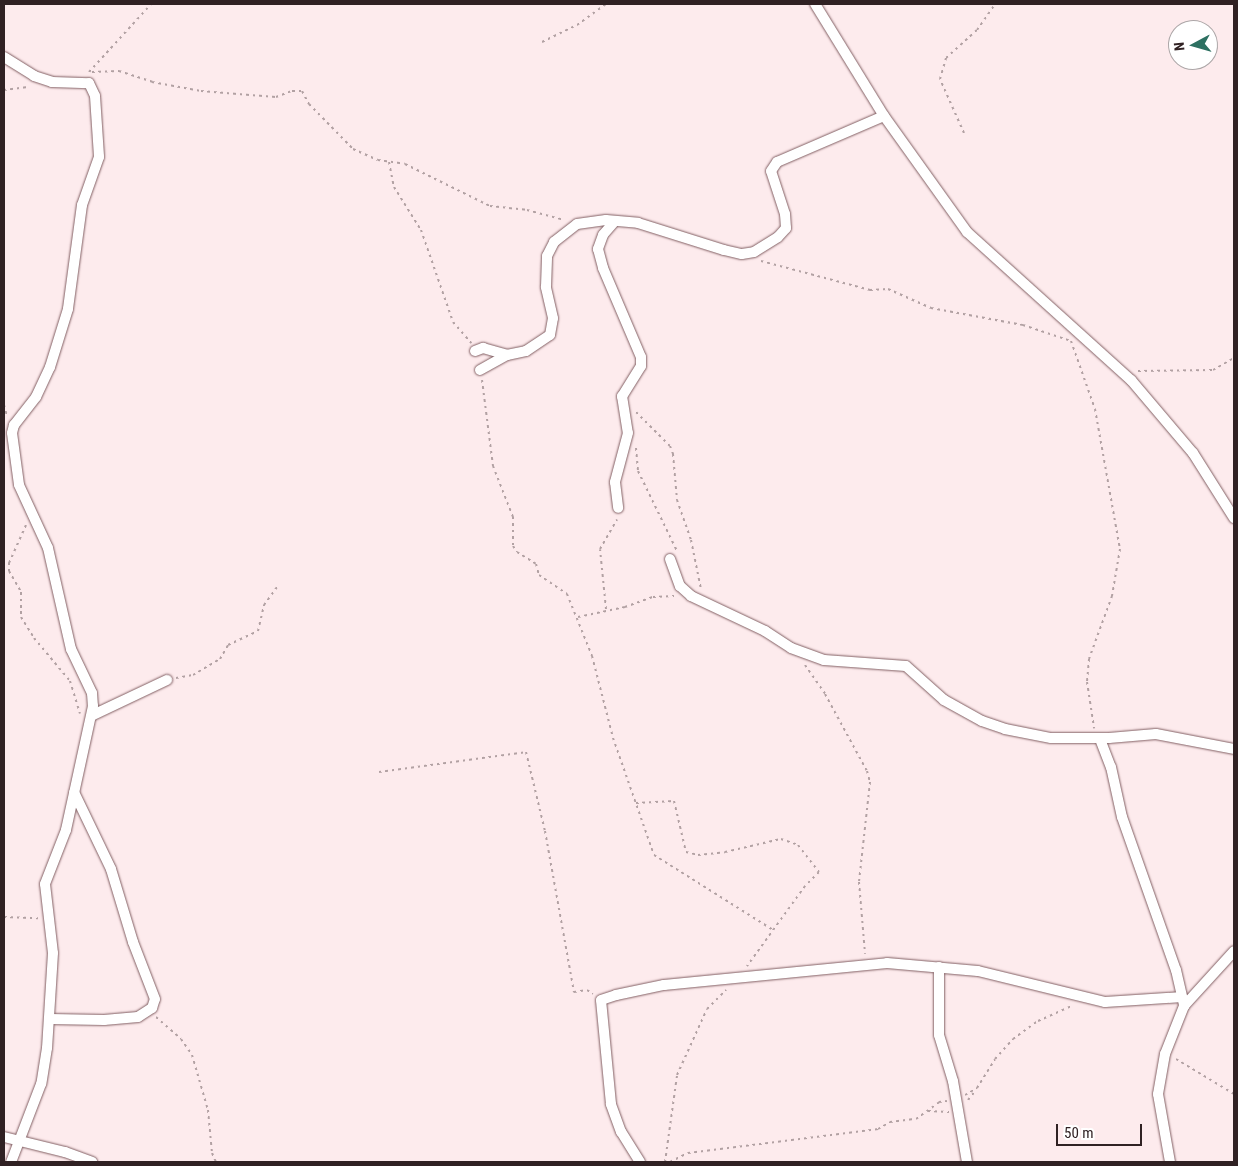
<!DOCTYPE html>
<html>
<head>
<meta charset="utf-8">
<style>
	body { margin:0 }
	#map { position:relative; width:1238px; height:1166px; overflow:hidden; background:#fdebed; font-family:"Roboto Condensed",sans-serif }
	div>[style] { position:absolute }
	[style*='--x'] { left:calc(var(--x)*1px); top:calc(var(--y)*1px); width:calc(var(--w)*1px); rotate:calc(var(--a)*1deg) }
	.path>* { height:2px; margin-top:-1px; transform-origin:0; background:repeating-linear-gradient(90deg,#b2a1a3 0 2.5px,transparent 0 6.5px) }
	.roads { filter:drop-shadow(0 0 1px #825f63) drop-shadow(0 0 1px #825f63) }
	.minor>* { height:10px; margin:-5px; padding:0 5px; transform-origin:5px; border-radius:5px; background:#fff }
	span { translate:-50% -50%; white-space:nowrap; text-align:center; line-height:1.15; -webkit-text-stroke:4px #fff; paint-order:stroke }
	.frame { position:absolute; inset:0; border:5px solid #302123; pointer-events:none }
	.north { position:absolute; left:1168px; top:20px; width:50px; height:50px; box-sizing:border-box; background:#fff; border:1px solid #aca6a7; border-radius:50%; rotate:264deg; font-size:14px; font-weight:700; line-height:20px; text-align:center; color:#302123 }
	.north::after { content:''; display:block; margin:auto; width:18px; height:22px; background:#2d7061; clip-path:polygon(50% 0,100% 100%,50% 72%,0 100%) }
	.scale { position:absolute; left:1056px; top:1124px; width:86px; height:22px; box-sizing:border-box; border:2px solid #302123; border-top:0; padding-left:6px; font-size:15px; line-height:18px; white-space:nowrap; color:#302123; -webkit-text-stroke:4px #fff; paint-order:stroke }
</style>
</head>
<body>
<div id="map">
	<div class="path">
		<i style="--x:542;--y:42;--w:39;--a:-26"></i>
		<i style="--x:577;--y:25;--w:36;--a:-36"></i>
		<i style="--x:89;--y:72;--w:92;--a:-47.6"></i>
		<i style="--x:92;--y:72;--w:27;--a:-2"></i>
		<i style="--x:119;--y:71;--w:35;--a:18"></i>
		<i style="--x:152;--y:82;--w:50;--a:10.4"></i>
		<i style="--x:201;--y:91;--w:75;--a:4.6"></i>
		<i style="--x:276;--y:97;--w:17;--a:-21"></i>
		<i style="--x:292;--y:91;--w:10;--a:0"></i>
		<i style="--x:302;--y:91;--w:15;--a:62"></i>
		<i style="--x:309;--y:104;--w:63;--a:45.6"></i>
		<i style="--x:353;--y:149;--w:27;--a:24"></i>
		<i style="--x:378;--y:160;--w:27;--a:8"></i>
		<i style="--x:405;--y:164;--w:95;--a:26.3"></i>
		<i style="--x:490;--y:206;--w:37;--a:6"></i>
		<i style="--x:527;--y:210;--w:39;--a:15"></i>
		<i style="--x:4;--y:90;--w:26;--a:-7"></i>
		<i style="--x:964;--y:133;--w:59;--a:-114"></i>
		<i style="--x:940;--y:79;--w:22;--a:-74"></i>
		<i style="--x:946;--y:58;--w:42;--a:-42.1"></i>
		<i style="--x:977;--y:30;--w:32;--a:-55"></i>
		<i style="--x:389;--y:162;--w:25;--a:79"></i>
		<i style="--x:394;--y:187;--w:51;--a:57.9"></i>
		<i style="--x:421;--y:230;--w:97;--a:70.8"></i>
		<i style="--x:453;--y:322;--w:28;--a:49"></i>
		<i style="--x:761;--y:261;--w:113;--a:14.9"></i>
		<i style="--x:870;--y:290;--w:18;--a:-3"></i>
		<i style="--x:888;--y:289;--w:47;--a:23.8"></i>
		<i style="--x:931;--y:308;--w:94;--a:10.5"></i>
		<i style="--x:1023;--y:325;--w:51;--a:18.4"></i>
		<i style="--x:1071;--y:341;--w:72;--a:70.6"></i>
		<i style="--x:1095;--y:409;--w:142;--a:79.9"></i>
		<i style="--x:1120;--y:549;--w:48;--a:99.7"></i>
		<i style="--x:1112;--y:596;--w:67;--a:110.1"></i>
		<i style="--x:1089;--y:659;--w:23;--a:95"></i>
		<i style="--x:1087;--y:682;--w:47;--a:81.3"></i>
		<i style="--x:1138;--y:371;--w:75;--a:-0.8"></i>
		<i style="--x:1213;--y:370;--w:24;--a:-30"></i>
		<i style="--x:482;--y:380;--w:87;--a:82.7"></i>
		<i style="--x:493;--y:466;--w:55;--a:68.6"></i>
		<i style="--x:513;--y:517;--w:29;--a:90"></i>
		<i style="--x:513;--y:546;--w:7;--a:56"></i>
		<i style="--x:517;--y:552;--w:22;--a:32"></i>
		<i style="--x:536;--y:564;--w:11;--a:75"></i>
		<i style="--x:539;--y:575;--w:34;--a:34"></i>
		<i style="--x:567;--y:594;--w:67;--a:68"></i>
		<i style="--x:592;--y:656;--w:85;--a:75.6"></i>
		<i style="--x:613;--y:738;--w:124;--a:70.7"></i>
		<i style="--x:654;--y:855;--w:141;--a:32.2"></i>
		<i style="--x:4;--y:405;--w:11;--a:75"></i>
		<i style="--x:636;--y:412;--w:48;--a:45"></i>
		<i style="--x:670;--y:446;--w:9;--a:69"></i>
		<i style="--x:673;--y:454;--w:46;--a:85"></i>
		<i style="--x:677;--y:500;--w:42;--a:70.7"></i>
		<i style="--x:691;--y:540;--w:50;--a:78.5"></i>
		<i style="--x:636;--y:448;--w:23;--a:85"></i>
		<i style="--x:638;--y:471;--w:89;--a:64"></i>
		<i style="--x:26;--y:525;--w:42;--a:114.1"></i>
		<i style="--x:9;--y:563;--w:8;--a:90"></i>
		<i style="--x:9;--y:571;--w:24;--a:60"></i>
		<i style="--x:21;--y:592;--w:25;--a:90"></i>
		<i style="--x:21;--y:617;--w:25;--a:58"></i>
		<i style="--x:34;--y:638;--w:56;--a:50.1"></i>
		<i style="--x:70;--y:681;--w:34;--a:73"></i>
		<i style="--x:606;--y:609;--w:60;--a:-95.7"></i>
		<i style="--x:600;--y:549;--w:34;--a:-60"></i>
		<i style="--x:578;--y:617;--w:48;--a:-12"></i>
		<i style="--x:625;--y:607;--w:30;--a:-20"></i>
		<i style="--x:653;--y:597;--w:21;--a:-3"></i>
		<i style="--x:805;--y:665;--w:35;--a:55"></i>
		<i style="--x:825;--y:694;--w:88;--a:61.4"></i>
		<i style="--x:867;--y:771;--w:11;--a:75"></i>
		<i style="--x:870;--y:782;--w:101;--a:96.3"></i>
		<i style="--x:859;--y:882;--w:72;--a:85.2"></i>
		<i style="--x:176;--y:678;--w:17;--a:-10"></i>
		<i style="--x:193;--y:675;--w:31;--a:-31"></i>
		<i style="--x:220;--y:659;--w:16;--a:-60"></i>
		<i style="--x:228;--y:645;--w:33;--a:-25"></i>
		<i style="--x:258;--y:631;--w:27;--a:-77"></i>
		<i style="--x:264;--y:605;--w:22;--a:-54"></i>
		<i style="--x:379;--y:772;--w:148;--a:-7.7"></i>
		<i style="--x:526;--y:752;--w:81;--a:76.5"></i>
		<i style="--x:545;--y:831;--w:164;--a:79.8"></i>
		<i style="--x:574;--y:992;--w:13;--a:-9"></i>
		<i style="--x:587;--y:990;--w:7;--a:34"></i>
		<i style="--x:636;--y:803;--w:38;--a:-3"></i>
		<i style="--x:674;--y:801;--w:52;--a:76.8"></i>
		<i style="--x:686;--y:852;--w:12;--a:14"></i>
		<i style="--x:698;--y:855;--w:27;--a:-6"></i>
		<i style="--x:725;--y:852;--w:57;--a:-13.1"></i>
		<i style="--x:781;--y:839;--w:18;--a:19"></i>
		<i style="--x:798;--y:845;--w:34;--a:52"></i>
		<i style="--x:819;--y:872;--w:20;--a:135"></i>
		<i style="--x:805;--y:886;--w:99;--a:125.9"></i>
		<i style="--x:4;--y:917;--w:34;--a:2"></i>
		<i style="--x:156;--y:1017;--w:33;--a:41"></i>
		<i style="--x:181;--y:1039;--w:19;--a:55"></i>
		<i style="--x:192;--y:1055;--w:57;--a:73.8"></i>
		<i style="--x:208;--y:1110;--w:43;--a:84.7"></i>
		<i style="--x:212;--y:1153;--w:10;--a:66"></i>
		<i style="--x:1176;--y:1059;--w:68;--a:31.1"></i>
		<i style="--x:965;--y:1095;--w:14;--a:-30"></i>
		<i style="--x:977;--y:1088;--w:34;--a:-58"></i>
		<i style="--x:995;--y:1059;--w:27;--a:-48"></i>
		<i style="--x:1013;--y:1039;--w:31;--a:-36"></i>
		<i style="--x:1038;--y:1021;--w:37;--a:-24"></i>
		<i style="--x:968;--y:1100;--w:13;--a:-51"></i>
		<i style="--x:928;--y:1111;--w:21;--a:3"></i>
		<i style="--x:665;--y:1162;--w:88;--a:-82.1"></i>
		<i style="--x:677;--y:1075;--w:72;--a:-65.6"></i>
		<i style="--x:707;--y:1009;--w:27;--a:-45"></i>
		<i style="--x:670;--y:1162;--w:20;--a:-27"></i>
		<i style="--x:688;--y:1153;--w:192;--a:-7.2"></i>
		<i style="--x:878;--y:1129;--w:14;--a:-30"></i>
		<i style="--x:890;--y:1122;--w:26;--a:-7"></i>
		<i style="--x:916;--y:1119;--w:29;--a:-36"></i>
		<i style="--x:939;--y:1102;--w:8;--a:-7"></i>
	</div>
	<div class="roads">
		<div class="minor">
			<i style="--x:815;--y:4;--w:132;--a:58.4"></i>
			<i style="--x:884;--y:116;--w:143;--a:54.4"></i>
			<i style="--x:967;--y:232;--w:221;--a:42.1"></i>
			<i style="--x:1131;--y:380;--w:96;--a:49.7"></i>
			<i style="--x:1193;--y:453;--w:77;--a:57.8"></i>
			<i style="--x:4;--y:57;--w:36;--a:32"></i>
			<i style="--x:34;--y:76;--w:19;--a:18"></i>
			<i style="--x:52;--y:82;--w:37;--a:2"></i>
			<i style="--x:89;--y:83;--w:14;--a:65"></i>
			<i style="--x:95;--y:96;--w:61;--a:86.2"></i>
			<i style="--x:99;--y:157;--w:51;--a:109.5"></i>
			<i style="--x:82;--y:205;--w:105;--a:97.7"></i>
			<i style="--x:68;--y:309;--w:61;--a:107.2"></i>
			<i style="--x:50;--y:367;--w:33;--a:115"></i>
			<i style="--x:36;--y:397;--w:36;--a:128"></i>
			<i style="--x:14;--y:425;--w:8;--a:104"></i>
			<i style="--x:12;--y:433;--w:52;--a:82.3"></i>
			<i style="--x:19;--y:485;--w:69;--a:65.3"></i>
			<i style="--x:48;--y:548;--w:104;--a:77.2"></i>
			<i style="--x:71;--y:649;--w:49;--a:64.5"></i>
			<i style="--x:92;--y:693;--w:13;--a:86"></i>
			<i style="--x:93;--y:706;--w:127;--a:102.3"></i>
			<i style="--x:66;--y:830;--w:58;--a:111.3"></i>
			<i style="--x:45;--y:884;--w:69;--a:83.4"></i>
			<i style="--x:53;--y:953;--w:95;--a:93.6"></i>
			<i style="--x:47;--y:1048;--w:36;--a:99"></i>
			<i style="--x:41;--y:1084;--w:84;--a:111"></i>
			<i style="--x:615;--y:221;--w:18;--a:131"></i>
			<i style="--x:603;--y:235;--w:15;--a:110"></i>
			<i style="--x:598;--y:249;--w:20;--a:75"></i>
			<i style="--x:603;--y:268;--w:97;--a:66.9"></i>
			<i style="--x:641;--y:357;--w:9;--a:90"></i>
			<i style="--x:641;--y:366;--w:36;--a:122"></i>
			<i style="--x:622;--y:396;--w:37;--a:81"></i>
			<i style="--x:628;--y:433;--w:51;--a:104.9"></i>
			<i style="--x:615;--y:482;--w:26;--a:83"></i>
			<i style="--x:475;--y:351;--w:9;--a:-21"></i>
			<i style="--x:483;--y:348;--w:25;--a:16"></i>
			<i style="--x:507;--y:355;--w:19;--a:-12"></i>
			<i style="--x:526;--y:351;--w:29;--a:-34"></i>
			<i style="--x:550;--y:335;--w:17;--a:-80"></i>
			<i style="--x:553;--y:318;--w:32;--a:-103"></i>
			<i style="--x:546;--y:287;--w:31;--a:-88"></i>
			<i style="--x:547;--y:256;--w:16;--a:-63"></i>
			<i style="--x:554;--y:242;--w:29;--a:-38"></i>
			<i style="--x:577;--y:224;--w:29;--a:-8"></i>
			<i style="--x:606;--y:220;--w:32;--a:5"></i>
			<i style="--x:638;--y:223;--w:90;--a:17.4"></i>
			<i style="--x:724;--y:250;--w:18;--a:13"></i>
			<i style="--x:742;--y:254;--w:12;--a:-9"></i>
			<i style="--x:754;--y:252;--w:28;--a:-32"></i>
			<i style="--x:778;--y:237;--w:12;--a:-48"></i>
			<i style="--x:786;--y:228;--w:14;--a:-94"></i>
			<i style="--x:785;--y:214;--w:45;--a:-108"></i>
			<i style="--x:771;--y:171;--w:11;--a:-56"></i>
			<i style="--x:777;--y:162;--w:116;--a:-23.3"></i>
			<i style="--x:480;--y:370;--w:31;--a:-29"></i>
			<i style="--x:670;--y:559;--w:29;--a:70"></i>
			<i style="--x:680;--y:586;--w:15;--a:42"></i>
			<i style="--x:691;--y:596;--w:82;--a:25.3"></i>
			<i style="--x:765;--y:631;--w:31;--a:33"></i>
			<i style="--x:791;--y:648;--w:35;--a:20"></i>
			<i style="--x:824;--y:660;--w:82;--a:4.2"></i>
			<i style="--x:906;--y:666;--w:51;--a:41.8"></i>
			<i style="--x:944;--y:700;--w:43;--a:28.9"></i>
			<i style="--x:982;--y:721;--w:24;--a:19"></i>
			<i style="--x:1005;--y:729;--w:47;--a:11.1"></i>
			<i style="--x:1051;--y:738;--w:58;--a:0"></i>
			<i style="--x:1109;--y:738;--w:47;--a:-4.9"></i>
			<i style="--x:1156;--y:734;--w:79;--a:10.9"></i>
			<i style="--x:93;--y:715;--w:82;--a:-25.3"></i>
			<i style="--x:1100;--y:739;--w:30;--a:69"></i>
			<i style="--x:1111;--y:767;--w:51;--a:77.6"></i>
			<i style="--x:1122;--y:817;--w:162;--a:70.6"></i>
			<i style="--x:1176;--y:970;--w:37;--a:77"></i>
			<i style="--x:939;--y:967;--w:68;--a:90"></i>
			<i style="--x:939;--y:1035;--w:48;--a:73.1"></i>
			<i style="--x:953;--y:1081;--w:82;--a:80.2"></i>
			<i style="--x:50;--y:1019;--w:54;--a:1.1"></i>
			<i style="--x:104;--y:1020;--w:34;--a:-5"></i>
			<i style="--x:138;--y:1017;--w:17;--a:-33"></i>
			<i style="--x:152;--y:1008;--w:9;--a:-72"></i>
			<i style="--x:155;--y:999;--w:61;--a:-111.1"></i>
			<i style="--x:133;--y:942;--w:76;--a:-106.8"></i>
			<i style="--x:111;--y:869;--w:85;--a:-115.7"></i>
			<i style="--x:4;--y:1137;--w:63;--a:13.8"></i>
			<i style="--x:65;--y:1152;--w:29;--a:20"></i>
			<i style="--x:640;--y:1162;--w:36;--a:-122"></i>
			<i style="--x:621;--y:1132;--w:30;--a:-110"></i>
			<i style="--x:611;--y:1104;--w:104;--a:-95.5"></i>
			<i style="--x:601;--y:1000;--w:16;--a:-18"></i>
			<i style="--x:616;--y:995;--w:49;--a:-11.8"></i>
			<i style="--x:664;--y:985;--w:224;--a:-5.6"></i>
			<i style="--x:887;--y:963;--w:91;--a:5"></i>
			<i style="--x:978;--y:971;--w:131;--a:13.7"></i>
			<i style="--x:1105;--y:1002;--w:77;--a:-3.7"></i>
			<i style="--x:1170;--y:1162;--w:69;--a:-100"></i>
			<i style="--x:1158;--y:1094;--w:41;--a:-80.1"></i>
			<i style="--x:1165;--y:1054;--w:52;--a:-68.4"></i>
			<i style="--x:1184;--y:1006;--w:74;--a:-47.7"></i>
		</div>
	</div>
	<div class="frame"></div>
	<div class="north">N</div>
	<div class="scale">50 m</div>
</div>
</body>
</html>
